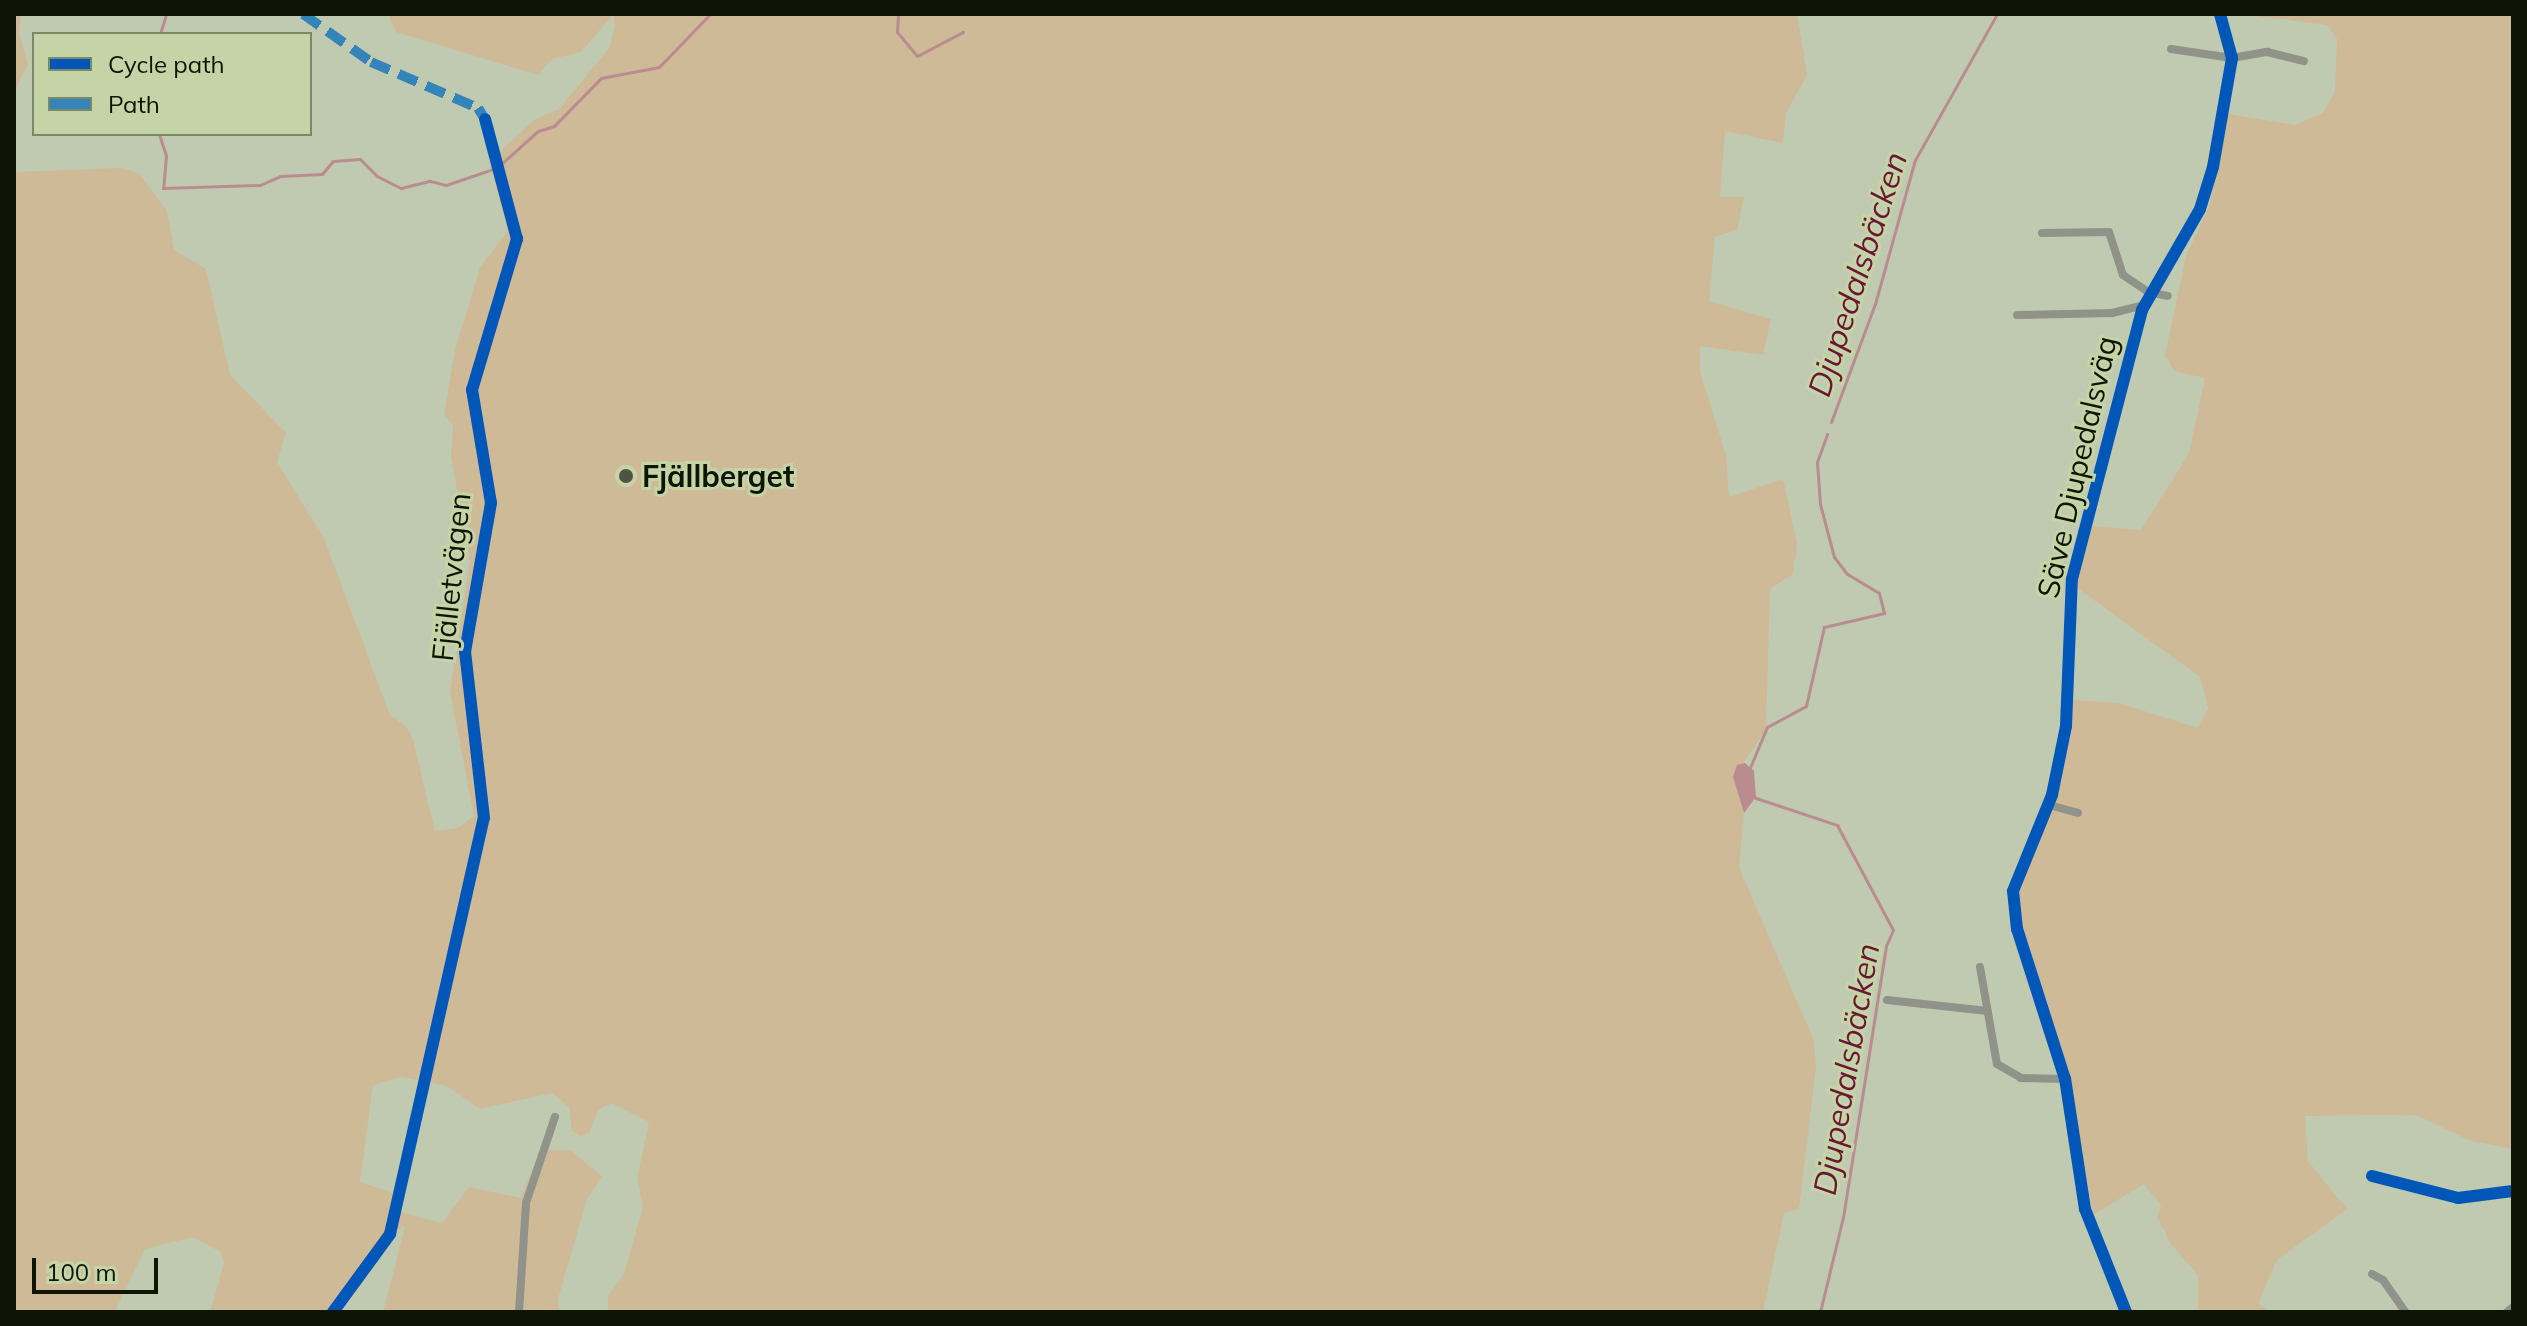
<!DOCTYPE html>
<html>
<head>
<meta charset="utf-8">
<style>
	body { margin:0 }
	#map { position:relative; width:2527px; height:1326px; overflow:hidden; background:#c0cab0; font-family:Mulish,sans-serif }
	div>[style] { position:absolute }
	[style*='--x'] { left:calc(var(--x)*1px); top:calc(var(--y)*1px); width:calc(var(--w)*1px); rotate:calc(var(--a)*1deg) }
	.green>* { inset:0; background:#cfba97 }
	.water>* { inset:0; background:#ba8c90 }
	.stream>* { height:3px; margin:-1.5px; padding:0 1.5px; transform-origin:1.5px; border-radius:1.5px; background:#ba8c90 }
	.street>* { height:8px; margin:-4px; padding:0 4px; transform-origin:4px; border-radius:4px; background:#8f9389 }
	.quiet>* { height:10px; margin-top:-5px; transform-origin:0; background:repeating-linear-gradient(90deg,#3384b9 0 20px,transparent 0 30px) }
	.cycleway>* { height:12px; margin:-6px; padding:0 6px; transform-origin:6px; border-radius:6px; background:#0057b8 }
	.dots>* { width:22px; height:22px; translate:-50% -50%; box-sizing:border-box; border:4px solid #c4d4a6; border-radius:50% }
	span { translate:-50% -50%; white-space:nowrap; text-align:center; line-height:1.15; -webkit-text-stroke:6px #c4d4a6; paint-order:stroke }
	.street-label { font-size:30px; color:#0f1505 }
	.poi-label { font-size:30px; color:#0f1505; font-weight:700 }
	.left { translate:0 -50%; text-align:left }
	.water-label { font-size:32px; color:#6b1535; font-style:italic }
	.frame { position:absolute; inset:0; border:16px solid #0f1505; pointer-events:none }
	.legend { position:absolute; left:32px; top:32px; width:280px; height:104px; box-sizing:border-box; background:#c4d4a6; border:2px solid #7c8866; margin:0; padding:10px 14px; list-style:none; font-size:24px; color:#0f1505 }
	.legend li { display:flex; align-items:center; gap:16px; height:40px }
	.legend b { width:40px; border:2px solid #7c8866 }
	.scale { position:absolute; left:32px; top:1258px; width:126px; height:36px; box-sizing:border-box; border:4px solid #0f1505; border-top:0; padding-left:10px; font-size:24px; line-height:28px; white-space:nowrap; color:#0f1505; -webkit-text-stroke:6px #c4d4a6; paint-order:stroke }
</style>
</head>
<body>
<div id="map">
	<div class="green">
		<i style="clip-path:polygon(14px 14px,21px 15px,19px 32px,28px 64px,14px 92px)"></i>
		<i style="clip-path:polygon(388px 14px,1797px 14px,1807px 75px,1786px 113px,1783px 143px,1725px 131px,1720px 197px,1744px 197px,1737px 230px,1715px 237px,1709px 301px,1771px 319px,1763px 355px,1700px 346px,1700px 372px,1726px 455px,1729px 497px,1783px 479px,1797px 543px,1793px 574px,1770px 589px,1766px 731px,1733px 777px,1744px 813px,1739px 868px,1814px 1040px,1816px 1069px,1799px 1209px,1784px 1213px,1763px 1312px,608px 1312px,608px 1296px,624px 1274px,643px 1206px,637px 1179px,649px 1122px,611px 1103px,597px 1111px,590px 1132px,581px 1136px,572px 1131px,569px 1107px,552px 1093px,480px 1109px,447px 1086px,401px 1077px,373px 1085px,360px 1182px,391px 1192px,403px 1213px,442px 1223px,469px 1187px,521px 1198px,540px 1150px,570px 1150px,602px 1176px,587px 1199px,558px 1299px,560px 1312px,383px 1312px,405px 1226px,383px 1236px,326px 1312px,210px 1312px,224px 1264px,221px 1252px,192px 1237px,145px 1249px,115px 1311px,14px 1312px,14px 172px,121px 168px,139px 173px,167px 211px,174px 250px,206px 269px,230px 375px,286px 433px,277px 462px,324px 538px,390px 715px,406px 726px,413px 739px,435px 831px,458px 828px,474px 816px,450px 692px,470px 561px,451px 457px,453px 425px,444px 414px,455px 350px,480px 267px,508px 231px,489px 162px,534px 120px,559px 109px,610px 47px,615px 25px,613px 15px,581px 52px,552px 59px,538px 75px,396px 32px)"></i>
		<i style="clip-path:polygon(2241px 14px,2513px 14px,2513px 1149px,2471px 1141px,2416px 1115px,2305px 1116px,2308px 1161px,2347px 1209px,2277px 1260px,2258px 1304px,2271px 1312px,2198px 1312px,2198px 1275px,2171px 1244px,2157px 1217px,2161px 1206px,2144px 1184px,2093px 1215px,2069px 1077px,2018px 916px,2017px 885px,2050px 814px,2073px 700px,2119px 703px,2198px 728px,2208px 708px,2200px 677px,2076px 587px,2092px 526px,2141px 530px,2189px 453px,2205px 378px,2174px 371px,2165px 355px,2186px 256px,2209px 207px,2228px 114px,2295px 125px,2323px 113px,2335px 91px,2337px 39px,2327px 25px)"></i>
	</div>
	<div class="water">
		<i style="clip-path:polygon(1745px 763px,1754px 771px,1756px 797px,1744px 813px,1733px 777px,1737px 765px)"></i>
	</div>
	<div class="stream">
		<i style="--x:898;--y:14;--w:18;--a:93"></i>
		<i style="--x:897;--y:32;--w:31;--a:50"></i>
		<i style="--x:917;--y:56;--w:52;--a:-27.6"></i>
		<i style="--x:160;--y:34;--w:21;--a:-73"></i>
		<i style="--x:159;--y:134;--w:23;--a:72"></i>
		<i style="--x:166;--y:156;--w:32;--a:95"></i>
		<i style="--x:163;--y:188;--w:97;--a:-1.8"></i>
		<i style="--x:260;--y:185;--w:22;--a:-24"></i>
		<i style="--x:280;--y:176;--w:42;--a:-2.7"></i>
		<i style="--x:322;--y:174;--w:17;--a:-50"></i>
		<i style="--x:333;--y:161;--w:27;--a:-4"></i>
		<i style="--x:360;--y:159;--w:24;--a:45"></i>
		<i style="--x:377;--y:176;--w:27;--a:27"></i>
		<i style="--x:401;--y:188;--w:30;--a:-14"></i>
		<i style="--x:430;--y:181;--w:16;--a:14"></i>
		<i style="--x:446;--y:185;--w:50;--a:-18.8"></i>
		<i style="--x:501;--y:164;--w:50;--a:-41.7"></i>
		<i style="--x:538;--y:131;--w:17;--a:-17"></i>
		<i style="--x:554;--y:126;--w:67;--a:-45.6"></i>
		<i style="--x:601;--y:78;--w:59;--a:-10.7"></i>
		<i style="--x:659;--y:67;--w:74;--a:-46.1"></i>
		<i style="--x:1831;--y:422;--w:126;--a:-69.6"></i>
		<i style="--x:1875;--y:304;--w:149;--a:-74.5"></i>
		<i style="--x:1915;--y:160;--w:167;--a:-60.7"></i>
		<i style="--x:1749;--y:770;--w:47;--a:-67.3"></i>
		<i style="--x:1767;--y:727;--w:44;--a:-28.3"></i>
		<i style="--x:1806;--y:706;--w:81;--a:-77.2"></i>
		<i style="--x:1824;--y:627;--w:62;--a:-13.1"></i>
		<i style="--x:1884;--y:613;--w:21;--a:-104"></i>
		<i style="--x:1879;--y:593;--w:37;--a:-149"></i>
		<i style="--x:1847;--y:574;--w:21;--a:-127"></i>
		<i style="--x:1834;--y:557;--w:55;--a:-104.8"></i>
		<i style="--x:1820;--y:504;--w:42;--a:-94.1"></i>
		<i style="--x:1817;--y:462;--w:30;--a:-70"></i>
		<i style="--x:1753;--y:797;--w:89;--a:18.4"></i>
		<i style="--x:1837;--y:825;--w:119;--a:61.9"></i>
		<i style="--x:1893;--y:930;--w:17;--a:114"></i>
		<i style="--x:1886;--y:946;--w:274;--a:99"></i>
		<i style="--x:1843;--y:1217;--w:98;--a:103.6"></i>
	</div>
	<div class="street">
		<i style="--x:2171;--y:49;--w:62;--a:8.4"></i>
		<i style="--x:2232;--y:58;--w:36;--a:-10"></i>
		<i style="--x:2267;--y:52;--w:38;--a:14"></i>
		<i style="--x:2042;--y:233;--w:67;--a:-0.9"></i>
		<i style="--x:2109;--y:232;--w:45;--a:72"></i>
		<i style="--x:2123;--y:275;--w:30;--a:34"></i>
		<i style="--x:2148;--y:292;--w:20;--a:11"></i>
		<i style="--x:2017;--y:315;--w:95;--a:-1.2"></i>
		<i style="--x:2112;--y:313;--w:32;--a:-14"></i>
		<i style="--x:2049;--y:805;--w:30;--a:15"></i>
		<i style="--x:1980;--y:967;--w:98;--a:80.1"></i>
		<i style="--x:1997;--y:1064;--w:28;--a:30"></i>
		<i style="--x:2021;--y:1078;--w:44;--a:1.3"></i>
		<i style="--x:1887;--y:1000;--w:101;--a:6.3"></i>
		<i style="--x:2372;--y:1176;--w:89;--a:14.3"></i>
		<i style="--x:2458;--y:1198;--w:55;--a:-7.3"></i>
		<i style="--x:2372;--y:1274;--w:13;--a:29"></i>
		<i style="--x:2383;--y:1280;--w:39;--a:55"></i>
		<i style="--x:333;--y:1312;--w:97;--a:-53.8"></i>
		<i style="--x:390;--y:1234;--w:426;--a:-77.3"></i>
		<i style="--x:484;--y:818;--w:167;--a:-96.5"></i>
		<i style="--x:465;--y:652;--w:151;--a:-80.1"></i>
		<i style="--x:491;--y:503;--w:115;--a:-99.5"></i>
		<i style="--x:472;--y:390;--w:158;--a:-73.4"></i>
		<i style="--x:517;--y:239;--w:124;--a:-104.9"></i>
		<i style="--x:519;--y:1312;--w:109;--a:-86.3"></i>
		<i style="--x:526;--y:1203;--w:91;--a:-71.4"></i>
		<i style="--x:2126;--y:1312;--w:111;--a:-111.7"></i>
		<i style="--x:2085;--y:1209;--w:132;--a:-98.7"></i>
		<i style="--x:2065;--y:1079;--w:157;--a:-107.7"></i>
		<i style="--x:2017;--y:929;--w:38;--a:-96"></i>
		<i style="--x:2013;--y:891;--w:104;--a:-67.9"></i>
		<i style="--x:2052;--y:795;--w:70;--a:-78.5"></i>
		<i style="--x:2066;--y:726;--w:147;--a:-87.7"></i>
		<i style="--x:2072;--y:579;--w:278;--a:-75.4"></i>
		<i style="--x:2142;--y:310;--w:116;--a:-60.1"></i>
		<i style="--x:2200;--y:209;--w:44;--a:-72.8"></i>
		<i style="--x:2213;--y:167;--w:111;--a:-80.1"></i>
		<i style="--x:2232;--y:58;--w:46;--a:-105.3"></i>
		<i style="--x:2507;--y:1312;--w:8;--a:-40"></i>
	</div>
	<div class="quiet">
		<i style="--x:303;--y:14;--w:83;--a:35.2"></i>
		<i style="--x:371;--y:62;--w:116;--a:23.3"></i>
		<i style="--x:478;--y:108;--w:13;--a:58"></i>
	</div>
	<div class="cycleway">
		<i style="--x:2372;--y:1176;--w:89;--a:14.3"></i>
		<i style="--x:2458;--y:1198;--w:55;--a:-7.3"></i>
		<i style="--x:333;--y:1312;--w:97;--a:-53.8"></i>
		<i style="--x:390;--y:1234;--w:426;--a:-77.3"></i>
		<i style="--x:484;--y:818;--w:167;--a:-96.5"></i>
		<i style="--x:465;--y:652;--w:151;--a:-80.1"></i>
		<i style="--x:491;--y:503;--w:115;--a:-99.5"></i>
		<i style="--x:472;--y:390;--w:158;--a:-73.4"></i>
		<i style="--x:517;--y:239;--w:124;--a:-104.9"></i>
		<i style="--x:2126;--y:1312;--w:111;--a:-111.7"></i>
		<i style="--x:2085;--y:1209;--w:132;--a:-98.7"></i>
		<i style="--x:2065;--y:1079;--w:157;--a:-107.7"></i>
		<i style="--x:2017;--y:929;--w:38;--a:-96"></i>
		<i style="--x:2013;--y:891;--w:104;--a:-67.9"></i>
		<i style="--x:2052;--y:795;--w:70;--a:-78.5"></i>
		<i style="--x:2066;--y:726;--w:147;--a:-87.7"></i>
		<i style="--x:2072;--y:579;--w:278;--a:-75.4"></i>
		<i style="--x:2142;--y:310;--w:116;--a:-60.1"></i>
		<i style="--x:2200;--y:209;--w:44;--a:-72.8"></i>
		<i style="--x:2213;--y:167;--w:111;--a:-80.1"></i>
		<i style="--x:2232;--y:58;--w:46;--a:-105.3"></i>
	</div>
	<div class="dots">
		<i style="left:626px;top:476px;background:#4d5441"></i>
	</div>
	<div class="street-label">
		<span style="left:2077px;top:467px;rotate:-77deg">Säve Djupedalsväg</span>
		<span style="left:451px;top:577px;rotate:-84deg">Fjälletvägen</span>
	</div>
	<div class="poi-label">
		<span class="left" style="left:642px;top:476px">Fjällberget</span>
	</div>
	<div class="water-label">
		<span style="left:1857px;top:274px;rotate:-72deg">Djupedalsbäcken</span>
		<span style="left:1846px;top:1069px;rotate:-80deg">Djupedalsbäcken</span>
	</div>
	<div class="frame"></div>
	<ul class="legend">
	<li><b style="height:10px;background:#0057b8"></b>Cycle path</li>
	<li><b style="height:10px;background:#3384b9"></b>Path</li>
	</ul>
	<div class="scale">100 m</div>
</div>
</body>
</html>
